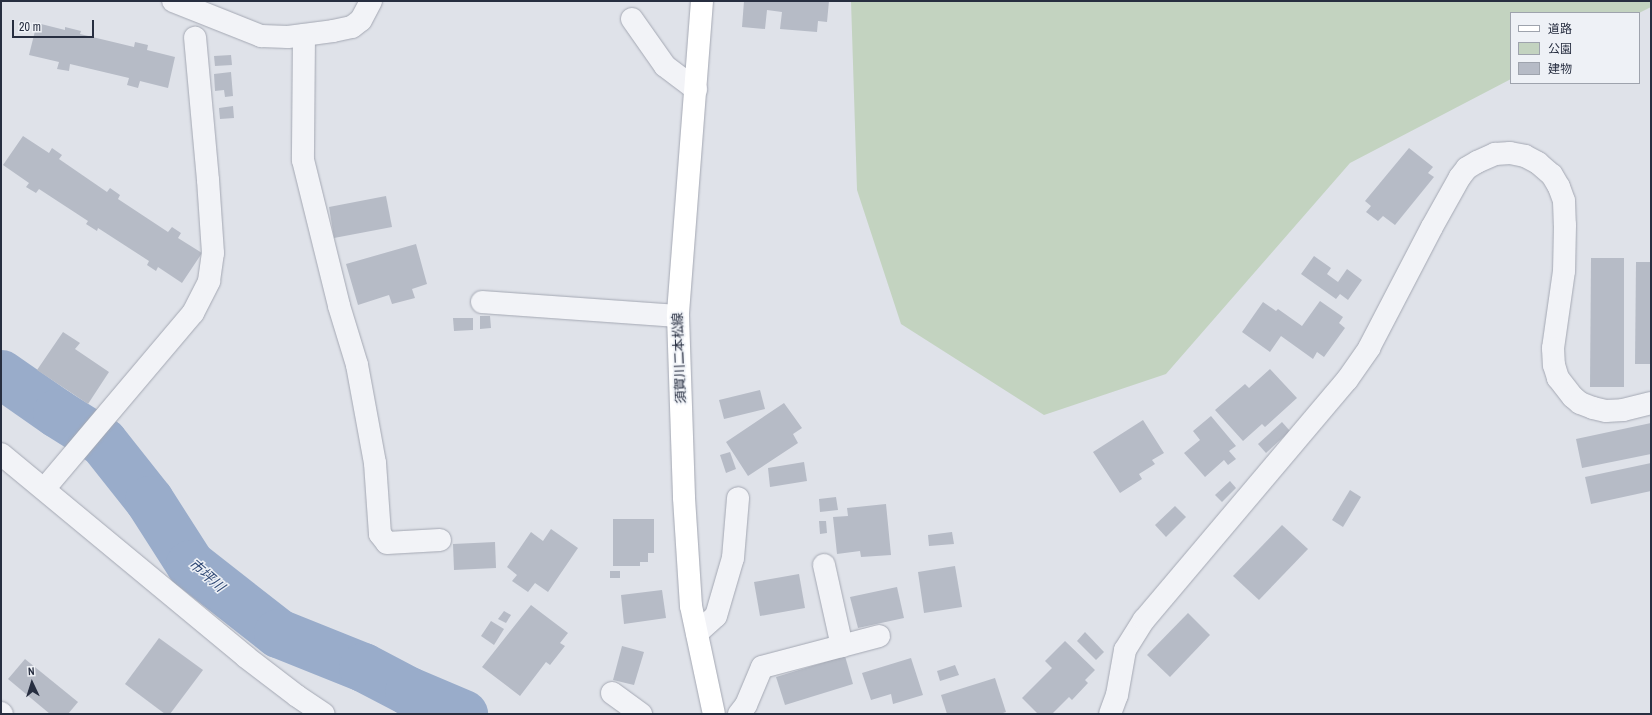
<!DOCTYPE html>
<html>
<head>
<meta charset="utf-8">
<style>
	body { margin:0 }
	#map { position:relative; width:1652px; height:715px; overflow:hidden; background:#dfe2e9; font-family:"Archivo Narrow","Noto Sans JP",sans-serif }
	div>[style] { position:absolute }
	[style*='--x'] { left:calc(var(--x)*1px); top:calc(var(--y)*1px); width:calc(var(--w)*1px); rotate:calc(var(--a)*1deg) }
	.green>* { inset:0; background:#c3d3c0 }
	.river>* { height:49px; margin:-24.5px; padding:0 24.5px; transform-origin:24.5px; border-radius:24.5px; background:#99acca }
	.building>* { inset:0; background:#b6bbc6 }
	.roads { filter:drop-shadow(0 0 1px #a4a8b3) drop-shadow(0 0 1px #a4a8b3) }
	.minor>* { height:22px; margin:-11px; padding:0 11px; transform-origin:11px; border-radius:11px; background:#f2f3f7 }
	.tertiary>* { height:22px; margin:-11px; padding:0 11px; transform-origin:11px; border-radius:11px; background:#f2f3f7 }
	.secondary>* { height:22px; margin:-11px; padding:0 11px; transform-origin:11px; border-radius:11px; background:#fff }
	span { translate:-50% -50%; white-space:nowrap; text-align:center; line-height:1.15; -webkit-text-stroke:3px #eef1f6; paint-order:stroke }
	.street-label { font-size:13px; color:#272e40 }
	.water-label { font-size:14px; color:#304975; font-style:italic }
	.frame { position:absolute; inset:0; border:2px solid #272e40; pointer-events:none }
	.legend { position:absolute; left:1510px; top:12px; width:130px; height:72px; box-sizing:border-box; background:#eef1f6; border:1px solid #9ea3ad; margin:0; padding:5px 7px; list-style:none; font-size:12px; color:#272e40 }
	.legend li { display:flex; align-items:center; gap:8px; height:20px }
	.legend b { width:20px; border:1px solid #9ea3ad }
	.north { position:absolute; left:12px; top:663px; width:40px; height:40px; -webkit-text-stroke:3px #eef1f6; paint-order:stroke; rotate:356deg; font-size:11px; font-weight:700; line-height:16px; text-align:center; color:#272e40 }
	.north::after { content:''; display:block; margin:auto; width:14px; height:18px; background:#272e40; clip-path:polygon(50% 0,100% 100%,50% 72%,0 100%) }
	.scale { position:absolute; left:12px; top:20px; width:82px; height:18px; box-sizing:border-box; border:2px solid #272e40; border-top:0; padding-left:5px; font-size:12px; line-height:14px; white-space:nowrap; color:#272e40; -webkit-text-stroke:3px #eef1f6; paint-order:stroke }
</style>
</head>
<body>
<div id="map">
	<div class="green">
		<i style="clip-path:polygon(851px 1px,1651px 1px,1651px 7px,1639px 13px,1511px 13px,1511px 79px,1350px 163px,1166px 374px,1044px 415px,901px 324px,857px 190px)"></i>
	</div>
	<div class="river">
		<i style="--x:1;--y:374;--w:68;--a:34.9"></i>
		<i style="--x:57;--y:413;--w:54;--a:32.2"></i>
		<i style="--x:103;--y:442;--w:74;--a:51.6"></i>
		<i style="--x:149;--y:500;--w:76;--a:57.4"></i>
		<i style="--x:190;--y:564;--w:112;--a:38.1"></i>
		<i style="--x:278;--y:633;--w:92;--a:21.8"></i>
		<i style="--x:363;--y:667;--w:52;--a:27.6"></i>
		<i style="--x:409;--y:691;--w:59;--a:23.1"></i>
	</div>
	<div class="building">
		<i style="clip-path:polygon(744px 1px,829px 1px,827px 22px,818px 21px,817px 32px,780px 29px,782px 12px,767px 10px,765px 29px,742px 27px)"></i>
		<i style="clip-path:polygon(37px 23px,65px 30px,65px 27px,81px 31px,80px 34px,134px 47px,135px 42px,148px 45px,147px 50px,175px 57px,168px 88px,140px 81px,138px 88px,127px 85px,129px 78px,70px 64px,69px 71px,57px 69px,59px 62px,29px 55px)"></i>
		<i style="clip-path:polygon(231px 55px,232px 65px,215px 66px,214px 56px)"></i>
		<i style="clip-path:polygon(231px 72px,233px 96px,225px 97px,224px 90px,215px 91px,214px 74px)"></i>
		<i style="clip-path:polygon(233px 106px,234px 118px,220px 119px,219px 108px)"></i>
		<i style="clip-path:polygon(23px 136px,49px 153px,52px 148px,62px 155px,59px 159px,107px 192px,110px 188px,120px 195px,118px 199px,168px 232px,172px 227px,181px 233px,178px 238px,202px 253px,182px 283px,158px 267px,156px 271px,147px 265px,149px 261px,98px 228px,97px 231px,86px 224px,88px 221px,39px 189px,36px 193px,26px 187px,29px 183px,3px 165px)"></i>
		<i style="clip-path:polygon(1409px 148px,1433px 167px,1428px 173px,1434px 177px,1395px 225px,1383px 216px,1378px 221px,1366px 212px,1371px 206px,1365px 201px)"></i>
		<i style="clip-path:polygon(386px 196px,392px 227px,334px 238px,329px 207px)"></i>
		<i style="clip-path:polygon(416px 244px,427px 284px,412px 289px,415px 298px,392px 304px,389px 295px,358px 305px,346px 264px)"></i>
		<i style="clip-path:polygon(1314px 256px,1331px 268px,1327px 274px,1338px 282px,1347px 269px,1362px 280px,1348px 300px,1340px 294px,1336px 299px,1301px 274px)"></i>
		<i style="clip-path:polygon(1591px 258px,1624px 258px,1624px 387px,1590px 387px)"></i>
		<i style="clip-path:polygon(1636px 262px,1651px 262px,1651px 364px,1635px 364px)"></i>
		<i style="clip-path:polygon(1320px 301px,1343px 317px,1339px 323px,1345px 328px,1324px 357px,1317px 352px,1313px 359px,1281px 336px,1270px 352px,1242px 332px,1263px 302px,1276px 311px,1278px 309px,1302px 326px)"></i>
		<i style="clip-path:polygon(480px 316px,490px 316px,491px 328px,480px 329px)"></i>
		<i style="clip-path:polygon(453px 318px,473px 318px,473px 330px,454px 331px)"></i>
		<i style="clip-path:polygon(63px 332px,80px 343px,75px 349px,109px 372px,88px 404px,37px 370px)"></i>
		<i style="clip-path:polygon(1270px 369px,1297px 398px,1265px 427px,1262px 424px,1243px 441px,1215px 410px,1245px 384px,1249px 388px)"></i>
		<i style="clip-path:polygon(760px 390px,765px 409px,724px 419px,719px 400px)"></i>
		<i style="clip-path:polygon(784px 403px,802px 428px,793px 434px,798px 443px,748px 476px,726px 442px)"></i>
		<i style="clip-path:polygon(1211px 416px,1236px 446px,1229px 451px,1236px 459px,1228px 465px,1224px 460px,1205px 477px,1184px 453px,1200px 440px,1193px 431px)"></i>
		<i style="clip-path:polygon(1143px 420px,1164px 453px,1152px 460px,1155px 464px,1139px 474px,1142px 479px,1120px 493px,1093px 452px)"></i>
		<i style="clip-path:polygon(1282px 422px,1290px 431px,1266px 453px,1258px 444px)"></i>
		<i style="clip-path:polygon(1651px 423px,1651px 454px,1582px 468px,1576px 439px)"></i>
		<i style="clip-path:polygon(730px 452px,736px 469px,726px 473px,720px 455px)"></i>
		<i style="clip-path:polygon(804px 462px,807px 481px,770px 487px,768px 468px)"></i>
		<i style="clip-path:polygon(1651px 463px,1651px 491px,1591px 504px,1585px 477px)"></i>
		<i style="clip-path:polygon(1230px 481px,1236px 488px,1222px 502px,1215px 495px)"></i>
		<i style="clip-path:polygon(1350px 490px,1361px 497px,1343px 527px,1332px 520px)"></i>
		<i style="clip-path:polygon(836px 497px,838px 510px,820px 512px,819px 499px)"></i>
		<i style="clip-path:polygon(886px 504px,891px 555px,861px 557px,860px 551px,837px 554px,833px 517px,848px 516px,847px 508px)"></i>
		<i style="clip-path:polygon(1175px 506px,1186px 517px,1166px 537px,1155px 525px)"></i>
		<i style="clip-path:polygon(613px 519px,654px 519px,654px 553px,648px 553px,648px 562px,640px 562px,640px 566px,613px 566px)"></i>
		<i style="clip-path:polygon(819px 521px,826px 521px,827px 533px,820px 534px)"></i>
		<i style="clip-path:polygon(1282px 525px,1308px 549px,1259px 600px,1233px 576px)"></i>
		<i style="clip-path:polygon(551px 529px,578px 548px,548px 592px,535px 583px,528px 592px,512px 581px,517px 575px,507px 567px,531px 532px,543px 541px)"></i>
		<i style="clip-path:polygon(952px 532px,954px 544px,929px 546px,928px 535px)"></i>
		<i style="clip-path:polygon(495px 542px,496px 568px,454px 570px,453px 544px)"></i>
		<i style="clip-path:polygon(955px 566px,962px 607px,924px 613px,918px 572px)"></i>
		<i style="clip-path:polygon(610px 571px,620px 571px,620px 578px,610px 578px)"></i>
		<i style="clip-path:polygon(799px 574px,805px 608px,760px 616px,754px 582px)"></i>
		<i style="clip-path:polygon(897px 587px,904px 618px,858px 628px,850px 597px)"></i>
		<i style="clip-path:polygon(662px 590px,666px 618px,624px 624px,621px 595px)"></i>
		<i style="clip-path:polygon(531px 605px,568px 633px,560px 643px,565px 646px,550px 665px,546px 662px,520px 696px,482px 667px)"></i>
		<i style="clip-path:polygon(504px 611px,511px 615px,506px 623px,498px 619px)"></i>
		<i style="clip-path:polygon(1188px 613px,1210px 635px,1170px 677px,1147px 655px)"></i>
		<i style="clip-path:polygon(491px 621px,504px 629px,494px 645px,481px 636px)"></i>
		<i style="clip-path:polygon(1085px 632px,1104px 652px,1096px 660px,1077px 641px)"></i>
		<i style="clip-path:polygon(159px 638px,203px 670px,170px 714px,165px 714px,125px 684px)"></i>
		<i style="clip-path:polygon(1065px 641px,1095px 670px,1085px 680px,1088px 683px,1072px 700px,1069px 697px,1052px 714px,1038px 714px,1022px 698px,1052px 668px,1045px 661px)"></i>
		<i style="clip-path:polygon(622px 646px,644px 652px,634px 685px,613px 680px)"></i>
		<i style="clip-path:polygon(845px 656px,853px 684px,785px 705px,776px 677px)"></i>
		<i style="clip-path:polygon(911px 658px,923px 695px,893px 704px,891px 694px,871px 700px,862px 673px)"></i>
		<i style="clip-path:polygon(25px 659px,78px 702px,68px 714px,50px 714px,8px 679px)"></i>
		<i style="clip-path:polygon(955px 665px,959px 675px,940px 681px,937px 671px)"></i>
		<i style="clip-path:polygon(995px 678px,1006px 712px,1000px 714px,947px 714px,941px 695px)"></i>
	</div>
	<div class="roads">
		<div class="minor">
			<i style="--x:173;--y:1;--w:95;--a:21.7"></i>
			<i style="--x:261;--y:36;--w:27;--a:2"></i>
			<i style="--x:288;--y:37;--w:45;--a:-7.6"></i>
			<i style="--x:333;--y:31;--w:19;--a:-12"></i>
			<i style="--x:352;--y:27;--w:11;--a:-38"></i>
			<i style="--x:361;--y:20;--w:21;--a:-62"></i>
			<i style="--x:632;--y:19;--w:57;--a:54.9"></i>
			<i style="--x:665;--y:66;--w:39;--a:37"></i>
			<i style="--x:304;--y:35;--w:125;--a:90.5"></i>
			<i style="--x:303;--y:160;--w:150;--a:76.1"></i>
			<i style="--x:339;--y:306;--w:62;--a:73"></i>
			<i style="--x:357;--y:365;--w:100;--a:79.6"></i>
			<i style="--x:375;--y:463;--w:71;--a:86"></i>
			<i style="--x:380;--y:534;--w:11;--a:52"></i>
			<i style="--x:387;--y:543;--w:53;--a:-3.2"></i>
			<i style="--x:482;--y:302;--w:196;--a:4.1"></i>
			<i style="--x:45;--y:488;--w:229;--a:-49.8"></i>
			<i style="--x:193;--y:313;--w:36;--a:-63"></i>
			<i style="--x:209;--y:281;--w:28;--a:-82"></i>
			<i style="--x:213;--y:253;--w:73;--a:-93.9"></i>
			<i style="--x:208;--y:180;--w:143;--a:-95.2"></i>
			<i style="--x:824;--y:565;--w:83;--a:77.5"></i>
			<i style="--x:697;--y:633;--w:25;--a:-42"></i>
			<i style="--x:716;--y:616;--w:60;--a:-73.7"></i>
			<i style="--x:733;--y:558;--w:60;--a:-85.2"></i>
			<i style="--x:612;--y:693;--w:36;--a:36"></i>
			<i style="--x:1;--y:713;--w:1;--a:45"></i>
			<i style="--x:739;--y:714;--w:11;--a:-52"></i>
			<i style="--x:746;--y:705;--w:41;--a:-67.2"></i>
			<i style="--x:762;--y:667;--w:121;--a:-14.8"></i>
			<i style="--x:1110;--y:714;--w:20;--a:-70"></i>
			<i style="--x:1117;--y:695;--w:46;--a:-79.9"></i>
			<i style="--x:1125;--y:650;--w:36;--a:-58"></i>
			<i style="--x:1144;--y:620;--w:314;--a:-49.8"></i>
			<i style="--x:1347;--y:380;--w:39;--a:-55"></i>
			<i style="--x:1369;--y:348;--w:136;--a:-62.5"></i>
			<i style="--x:1432;--y:227;--w:57;--a:-60.8"></i>
			<i style="--x:1460;--y:177;--w:11;--a:-52"></i>
			<i style="--x:1467;--y:168;--w:12;--a:-31"></i>
			<i style="--x:1477;--y:162;--w:20;--a:-24"></i>
			<i style="--x:1495;--y:154;--w:15;--a:-4"></i>
			<i style="--x:1510;--y:153;--w:15;--a:11"></i>
			<i style="--x:1525;--y:156;--w:15;--a:28"></i>
			<i style="--x:1538;--y:163;--w:18;--a:41"></i>
			<i style="--x:1552;--y:175;--w:14;--a:60"></i>
			<i style="--x:1559;--y:187;--w:15;--a:70"></i>
			<i style="--x:1564;--y:201;--w:24;--a:88"></i>
			<i style="--x:1565;--y:225;--w:46;--a:91.2"></i>
			<i style="--x:1564;--y:271;--w:78;--a:98.1"></i>
			<i style="--x:1553;--y:348;--w:17;--a:87"></i>
			<i style="--x:1554;--y:365;--w:14;--a:73"></i>
			<i style="--x:1558;--y:378;--w:24;--a:52"></i>
			<i style="--x:1573;--y:397;--w:9;--a:41"></i>
			<i style="--x:1580;--y:403;--w:14;--a:21"></i>
			<i style="--x:1593;--y:408;--w:13;--a:13"></i>
			<i style="--x:1606;--y:411;--w:17;--a:-3"></i>
			<i style="--x:1623;--y:410;--w:29;--a:-14"></i>
		</div>
		<div class="tertiary">
			<i style="--x:1;--y:454;--w:318;--a:39.6"></i>
			<i style="--x:246;--y:657;--w:64;--a:37.4"></i>
			<i style="--x:297;--y:696;--w:32;--a:34"></i>
		</div>
		<div class="secondary">
			<i style="--x:702;--y:1;--w:316;--a:94.4"></i>
			<i style="--x:678;--y:316;--w:182;--a:88.1"></i>
			<i style="--x:684;--y:498;--w:108;--a:86.3"></i>
			<i style="--x:691;--y:606;--w:110;--a:78"></i>
		</div>
	</div>
	<div class="street-label">
		<span style="left:680px;top:358px;rotate:-92deg">須賀川二本松線</span>
	</div>
	<div class="water-label">
		<span style="left:207px;top:575px;rotate:41deg">市坪川</span>
	</div>
	<div class="frame"></div>
	<ul class="legend">
	<li><b style="height:5px;background:#fff"></b>道路</li>
	<li><b style="height:11px;background:#c3d3c0"></b>公園</li>
	<li><b style="height:11px;background:#b6bbc6"></b>建物</li>
	</ul>
	<div class="north">N</div>
	<div class="scale">20 m</div>
</div>
</body>
</html>
